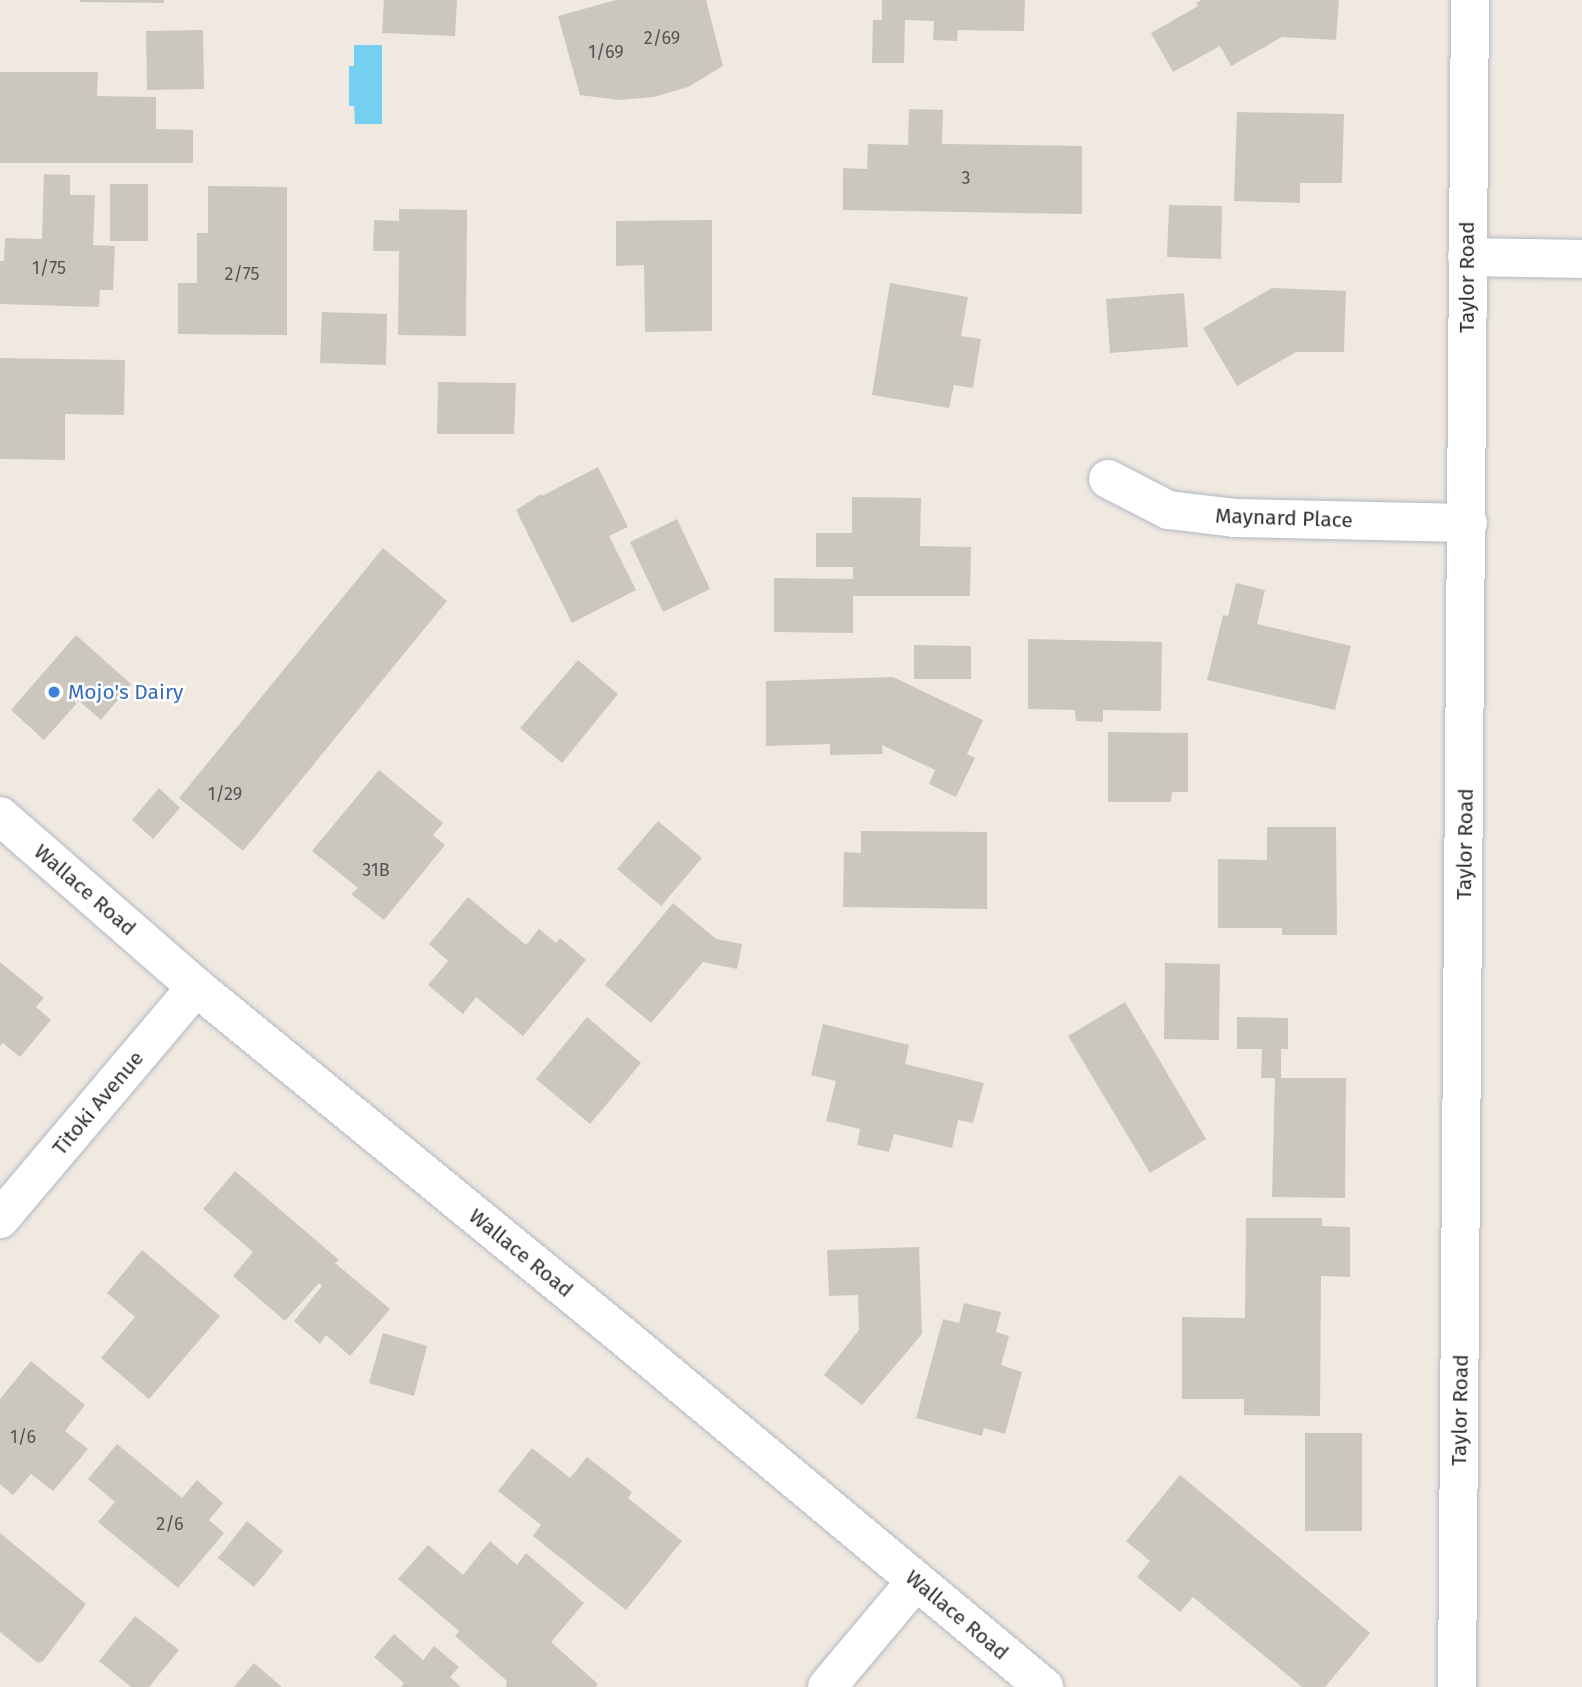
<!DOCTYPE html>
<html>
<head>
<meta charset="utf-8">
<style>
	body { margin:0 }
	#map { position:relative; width:1582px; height:1687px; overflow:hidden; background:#efe9e1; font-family:"Fira Sans",sans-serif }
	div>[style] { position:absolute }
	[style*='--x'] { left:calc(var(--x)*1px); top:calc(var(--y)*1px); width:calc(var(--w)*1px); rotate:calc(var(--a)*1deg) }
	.water>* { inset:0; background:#75cff0 }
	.building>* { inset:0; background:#cbc7bf }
	.roads { filter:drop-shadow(0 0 2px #b4b7c1) drop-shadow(0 0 2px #b4b7c1) }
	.minor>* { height:38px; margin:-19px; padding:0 19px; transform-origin:19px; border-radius:19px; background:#fff }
	.tertiary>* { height:38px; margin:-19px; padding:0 19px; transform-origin:19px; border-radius:19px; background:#fff }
	.dots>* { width:19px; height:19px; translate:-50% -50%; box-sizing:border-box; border:4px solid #fff; border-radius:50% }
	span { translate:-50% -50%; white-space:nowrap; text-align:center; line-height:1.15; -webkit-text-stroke:5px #fff; paint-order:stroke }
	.number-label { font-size:18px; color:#555452 }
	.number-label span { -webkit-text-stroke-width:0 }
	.street-label { font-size:21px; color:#2e2e2e }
	.shop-label { font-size:21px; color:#366cbe }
	.left { translate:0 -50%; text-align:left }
</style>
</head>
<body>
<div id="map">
	<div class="water">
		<i style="clip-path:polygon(354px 45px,382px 45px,382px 124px,355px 124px,354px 106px,349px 106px,349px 66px,354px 66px)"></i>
	</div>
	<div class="building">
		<i style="clip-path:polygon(80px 0,164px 0,164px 3px,80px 2px)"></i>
		<i style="clip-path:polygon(384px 0,457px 0,455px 36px,382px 33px)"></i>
		<i style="clip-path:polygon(616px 0,706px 0,723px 66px,688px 87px,654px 97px,619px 100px,580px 95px,558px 16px)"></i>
		<i style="clip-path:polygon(882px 0,1025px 0,1024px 31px,958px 30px,957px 41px,933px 40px,934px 21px,905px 20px,904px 63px,872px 63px,873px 20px,882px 20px)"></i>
		<i style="clip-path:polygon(1201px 0,1339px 0,1336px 40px,1282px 37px,1231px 66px,1220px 46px,1173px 72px,1151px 33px,1198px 6px,1196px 3px)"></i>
		<i style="clip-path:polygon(203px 30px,204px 89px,147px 90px,146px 31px)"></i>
		<i style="clip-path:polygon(0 72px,98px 72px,97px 96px,156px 97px,156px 129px,193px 130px,193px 163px,0 163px)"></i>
		<i style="clip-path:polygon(909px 109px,943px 110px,942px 144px,1082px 146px,1082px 214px,843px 210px,843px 168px,867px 169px,868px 144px,908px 145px)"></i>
		<i style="clip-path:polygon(1237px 112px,1344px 114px,1342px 183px,1300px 183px,1300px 203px,1234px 201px)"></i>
		<i style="clip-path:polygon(44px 174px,70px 175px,70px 195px,95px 195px,93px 245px,115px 246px,113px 290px,100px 290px,99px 307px,0 304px,0 261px,4px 261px,5px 238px,42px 239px)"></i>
		<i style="clip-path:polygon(110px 184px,148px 184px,148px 241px,110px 241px)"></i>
		<i style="clip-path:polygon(208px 186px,287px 187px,287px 335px,178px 334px,178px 283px,197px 283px,197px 233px,208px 233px)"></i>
		<i style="clip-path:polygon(1169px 205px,1222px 206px,1221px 259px,1167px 257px)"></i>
		<i style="clip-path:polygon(399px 209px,467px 210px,466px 336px,398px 335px,399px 251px,373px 251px,374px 220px,399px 221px)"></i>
		<i style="clip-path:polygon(712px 220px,712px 331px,645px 332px,644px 265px,616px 266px,616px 221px)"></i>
		<i style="clip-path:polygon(890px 283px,968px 297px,961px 336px,981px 339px,973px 388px,954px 385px,949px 408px,872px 395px)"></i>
		<i style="clip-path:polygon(1272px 288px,1346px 291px,1344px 352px,1296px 352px,1237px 386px,1203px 328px)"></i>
		<i style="clip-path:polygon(1184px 293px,1188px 347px,1110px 353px,1106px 299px)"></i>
		<i style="clip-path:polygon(322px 312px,387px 314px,386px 365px,320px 363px)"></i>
		<i style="clip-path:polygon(0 358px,125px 360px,124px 415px,65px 414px,65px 460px,0 459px)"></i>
		<i style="clip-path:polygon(438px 382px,516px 383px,514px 434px,437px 434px)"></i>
		<i style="clip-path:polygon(598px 467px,628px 527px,609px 536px,636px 590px,572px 623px,516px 510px,541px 494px,542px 496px)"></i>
		<i style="clip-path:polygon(852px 497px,921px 498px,920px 546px,971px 547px,970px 596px,853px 596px,853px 633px,774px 632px,774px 578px,853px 579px,853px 567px,816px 567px,816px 533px,852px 533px)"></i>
		<i style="clip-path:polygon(677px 519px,710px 589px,663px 612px,630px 542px)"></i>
		<i style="clip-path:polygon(383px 548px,447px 601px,243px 851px,179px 798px)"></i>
		<i style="clip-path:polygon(1236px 583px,1265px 590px,1257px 624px,1351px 646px,1335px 710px,1207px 680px,1223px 615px,1228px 616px)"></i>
		<i style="clip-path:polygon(76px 635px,131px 684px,101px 720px,79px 701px,44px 740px,11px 710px)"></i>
		<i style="clip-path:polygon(1028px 639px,1162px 642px,1161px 711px,1103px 710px,1103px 722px,1076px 721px,1075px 710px,1028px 709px)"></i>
		<i style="clip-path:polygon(914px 645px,971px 646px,971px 679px,914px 679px)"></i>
		<i style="clip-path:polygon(578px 660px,618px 694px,562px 763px,520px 728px)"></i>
		<i style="clip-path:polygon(893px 677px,983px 720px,967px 754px,975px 758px,956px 797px,929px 784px,935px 770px,882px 745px,883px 754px,830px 755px,830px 744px,766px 746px,766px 681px)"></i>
		<i style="clip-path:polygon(1108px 732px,1188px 733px,1188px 792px,1172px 792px,1171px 802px,1108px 802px)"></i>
		<i style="clip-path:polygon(379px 770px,443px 823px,433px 835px,445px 845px,384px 920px,351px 894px,358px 888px,312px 851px)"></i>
		<i style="clip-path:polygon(159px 788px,180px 808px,153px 839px,132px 820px)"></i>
		<i style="clip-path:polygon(658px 821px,702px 858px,661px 906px,617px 869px)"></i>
		<i style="clip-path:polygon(1267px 827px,1336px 827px,1337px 935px,1282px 935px,1282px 928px,1218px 928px,1218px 859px,1267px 860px)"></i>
		<i style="clip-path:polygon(861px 831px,987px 832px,987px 909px,843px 907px,844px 852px,861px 853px)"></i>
		<i style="clip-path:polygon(468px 897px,526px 945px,539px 929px,556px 943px,560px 938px,586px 960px,523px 1036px,476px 997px,463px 1014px,428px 985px,448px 961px,429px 944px)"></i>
		<i style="clip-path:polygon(673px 903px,716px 939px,742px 944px,737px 969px,703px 962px,651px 1023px,605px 985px)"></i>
		<i style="clip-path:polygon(0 962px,44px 998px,36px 1007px,51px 1020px,20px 1057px,3px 1043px,0 1046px)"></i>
		<i style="clip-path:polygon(1165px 963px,1220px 964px,1219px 1040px,1164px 1039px)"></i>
		<i style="clip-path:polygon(1125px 1002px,1206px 1139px,1150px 1173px,1068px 1036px)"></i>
		<i style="clip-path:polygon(587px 1017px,641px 1063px,590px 1124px,536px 1079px)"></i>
		<i style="clip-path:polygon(1237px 1017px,1288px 1018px,1288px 1049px,1281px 1049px,1281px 1078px,1346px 1078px,1345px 1198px,1272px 1197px,1275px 1078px,1261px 1078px,1262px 1049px,1237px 1049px)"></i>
		<i style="clip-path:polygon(823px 1024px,909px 1045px,905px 1064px,984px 1083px,973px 1123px,958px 1120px,952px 1148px,894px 1134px,889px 1152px,857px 1145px,860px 1129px,826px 1121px,836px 1081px,811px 1075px)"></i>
		<i style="clip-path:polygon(235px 1171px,339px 1260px,335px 1263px,390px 1309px,350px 1356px,326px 1335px,320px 1344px,294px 1321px,322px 1286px,319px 1283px,285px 1321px,233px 1276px,253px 1252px,203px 1209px)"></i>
		<i style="clip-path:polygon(1246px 1218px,1322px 1218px,1322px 1226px,1350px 1227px,1350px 1277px,1321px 1276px,1320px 1416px,1244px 1415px,1244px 1399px,1182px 1399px,1182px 1317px,1245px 1318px)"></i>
		<i style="clip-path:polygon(919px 1247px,922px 1334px,862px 1405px,824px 1375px,859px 1330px,858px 1295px,829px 1296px,827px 1250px)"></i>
		<i style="clip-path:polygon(142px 1250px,220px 1316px,149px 1399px,101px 1358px,135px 1317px,107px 1293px)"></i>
		<i style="clip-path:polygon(964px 1303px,1001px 1312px,996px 1332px,1009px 1336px,1001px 1365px,1022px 1372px,1005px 1434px,984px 1428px,982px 1436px,916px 1418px,943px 1319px,959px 1323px)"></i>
		<i style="clip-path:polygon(383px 1333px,427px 1346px,414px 1396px,369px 1383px)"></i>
		<i style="clip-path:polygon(31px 1361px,85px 1405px,65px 1431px,88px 1449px,53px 1491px,31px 1474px,13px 1495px,0 1484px,0 1399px)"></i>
		<i style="clip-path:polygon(1305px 1433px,1362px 1433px,1362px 1531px,1305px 1531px)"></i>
		<i style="clip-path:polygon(117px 1444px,182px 1498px,197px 1480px,223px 1503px,209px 1520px,224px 1533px,178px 1588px,98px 1522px,115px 1502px,88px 1479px)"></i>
		<i style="clip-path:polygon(532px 1448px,570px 1478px,587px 1457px,632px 1492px,628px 1498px,682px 1541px,626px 1610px,533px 1536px,541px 1525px,498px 1491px)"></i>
		<i style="clip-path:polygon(1180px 1475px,1370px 1633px,1325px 1687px,1302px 1687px,1193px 1597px,1180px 1612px,1137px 1577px,1150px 1561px,1126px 1541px)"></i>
		<i style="clip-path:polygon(247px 1521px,283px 1551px,254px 1587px,218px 1558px)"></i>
		<i style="clip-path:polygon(0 1533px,86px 1604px,43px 1661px,38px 1663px,0 1632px)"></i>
		<i style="clip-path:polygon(490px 1541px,517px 1565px,526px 1553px,584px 1603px,551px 1642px,598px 1684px,595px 1687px,506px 1687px,507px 1681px,455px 1636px,459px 1631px,398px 1579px,428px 1545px,463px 1575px)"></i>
		<i style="clip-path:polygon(135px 1616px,179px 1650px,149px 1687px,131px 1687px,99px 1661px)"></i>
		<i style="clip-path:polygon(394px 1634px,423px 1660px,434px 1646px,459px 1667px,450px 1677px,461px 1687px,401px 1687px,404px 1683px,374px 1657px)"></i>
		<i style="clip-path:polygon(254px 1663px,282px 1687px,234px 1687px)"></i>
	</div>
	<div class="roads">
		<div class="minor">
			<i style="--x:1467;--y:257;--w:115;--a:1"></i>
			<i style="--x:1108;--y:479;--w:68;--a:27.3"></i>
			<i style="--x:1168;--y:510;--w:67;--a:6.8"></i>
			<i style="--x:1235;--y:518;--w:233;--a:1.2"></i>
			<i style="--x:0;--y:1219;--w:304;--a:-49.8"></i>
			<i style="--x:827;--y:1687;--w:138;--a:-50"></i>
			<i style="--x:1457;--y:1687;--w:1687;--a:-89.56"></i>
		</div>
		<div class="tertiary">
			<i style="--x:0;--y:816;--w:260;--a:41.1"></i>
			<i style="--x:196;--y:987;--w:545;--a:39.27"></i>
			<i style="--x:618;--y:1332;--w:555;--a:39.81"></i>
		</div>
	</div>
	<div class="dots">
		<i style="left:54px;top:692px;background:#3f7fe0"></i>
	</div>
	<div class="number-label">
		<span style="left:662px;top:38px">2/69</span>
		<span style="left:606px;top:52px">1/69</span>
		<span style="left:966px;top:178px">3</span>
		<span style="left:49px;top:268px">1/75</span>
		<span style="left:242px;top:274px">2/75</span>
		<span style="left:225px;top:794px">1/29</span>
		<span style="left:376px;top:870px">31B</span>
		<span style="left:23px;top:1437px">1/6</span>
		<span style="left:170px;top:1524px">2/6</span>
	</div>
	<div class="street-label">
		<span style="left:1467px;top:277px;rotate:-90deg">Taylor Road</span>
		<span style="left:1284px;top:518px;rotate:2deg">Maynard Place</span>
		<span style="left:1465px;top:844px;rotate:-89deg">Taylor Road</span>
		<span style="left:85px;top:890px;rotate:41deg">Wallace Road</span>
		<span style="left:98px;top:1103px;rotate:-50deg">Titoki Avenue</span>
		<span style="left:521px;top:1253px;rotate:39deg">Wallace Road</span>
		<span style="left:1460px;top:1410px;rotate:-89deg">Taylor Road</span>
		<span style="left:957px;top:1615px;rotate:40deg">Wallace Road</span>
	</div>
	<div class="shop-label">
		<span class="left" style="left:68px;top:692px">Mojo's Dairy</span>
	</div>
</div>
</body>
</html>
